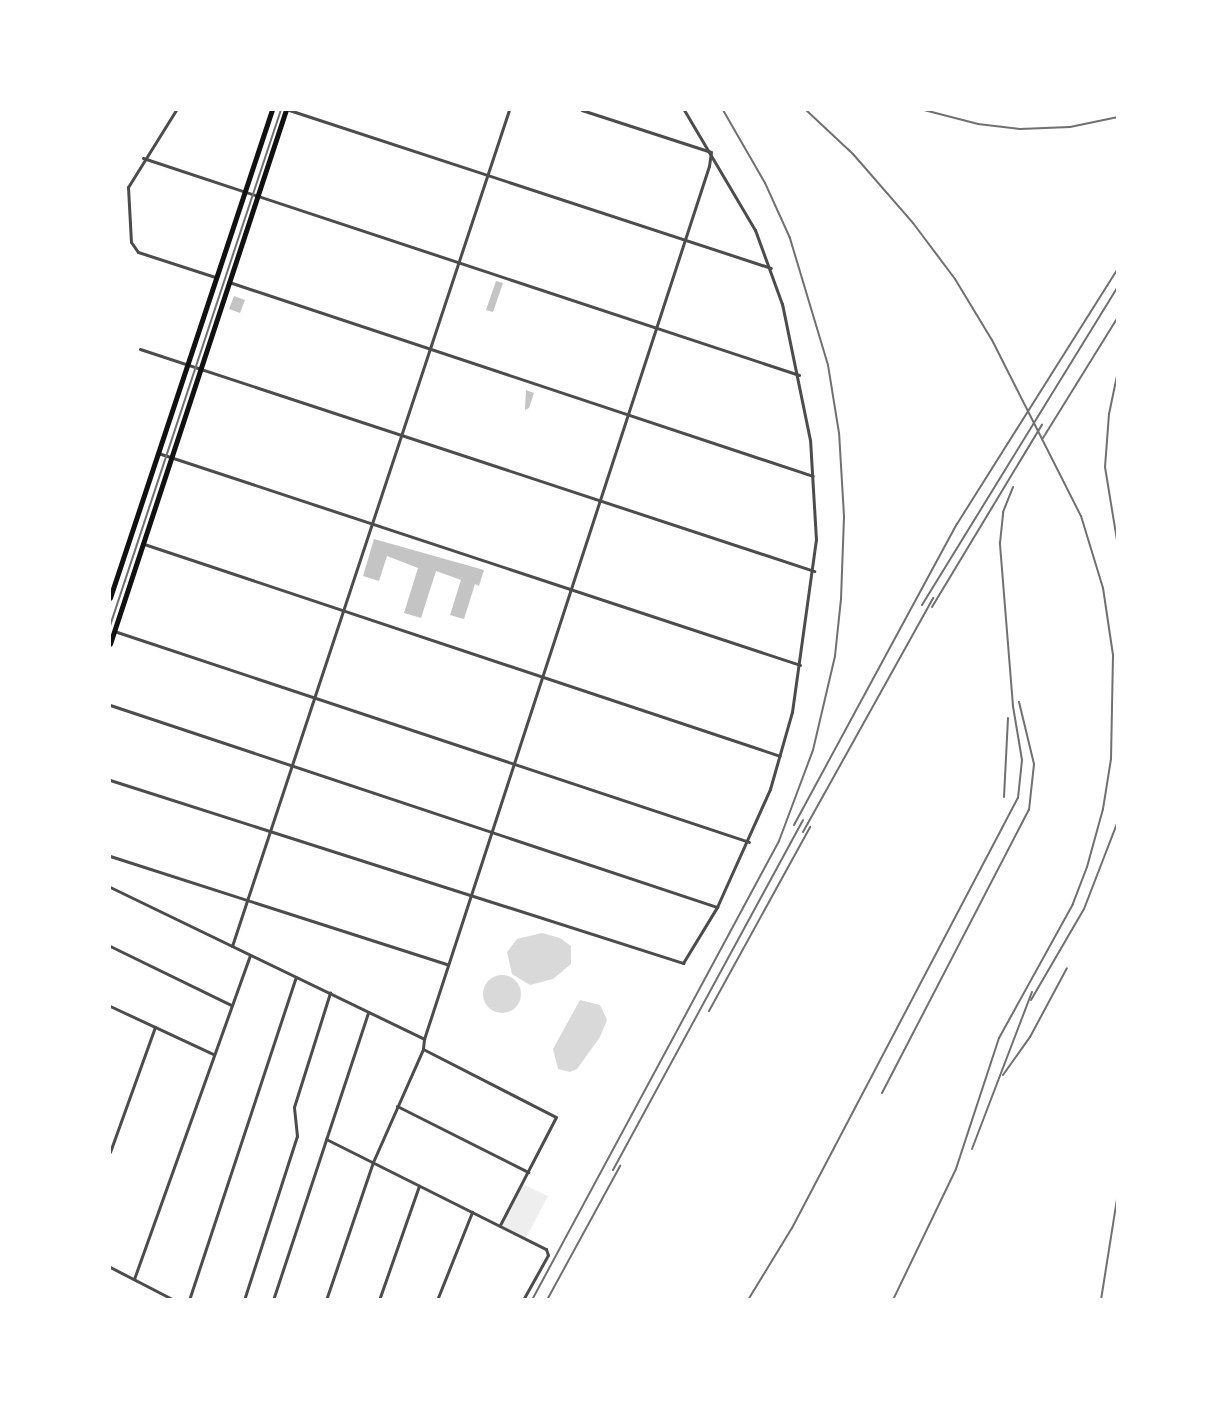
<!DOCTYPE html>
<html>
<head>
<meta charset="utf-8">
<style>
	body { margin:0 }
	#map { position:relative; width:1227px; height:1409px; overflow:hidden; background:#fff; font-family:"Fira Sans Condensed",sans-serif }
	div>[style] { position:absolute }
	[style*='--x'] { left:calc(var(--x)*1px); top:calc(var(--y)*1px); width:calc(var(--w)*1px); rotate:calc(var(--a)*1deg) }
	.green>* { inset:0; background:#eee }
	.water>* { inset:0; background:#d9d9d9 }
	.round { border-radius:50% }
	.building>* { inset:0; background:#c4c4c4 }
	.minor>* { height:3px; margin:-1.5px; padding:0 1.5px; transform-origin:1.5px; border-radius:1.5px; background:#4c4c4c }
	.primary>* { height:4.5px; margin:-2.25px; padding:0 2.25px; transform-origin:2.25px; border-radius:2.25px; background:#111 }
	.tram>* { height:1.5px; margin:-0.75px; padding:0 0.75px; transform-origin:0.75px; border-radius:0.75px; background:#707070 }
	.rail>* { height:2px; margin:-1px; padding:0 1px; transform-origin:1px; border-radius:1px; background:#707070 }
	span { translate:-50% -50%; white-space:nowrap; text-align:center; line-height:1.15; -webkit-text-stroke:6px #fff; paint-order:stroke }
	.frame { position:absolute; inset:0; border:111px solid #fff; pointer-events:none }
</style>
</head>
<body>
<div id="map">
	<div class="green">
		<i style="clip-path:polygon(522px 1184px,548px 1196px,526px 1238px,500px 1225px)"></i>
	</div>
	<div class="water">
		<i style="clip-path:polygon(542px 933px,560px 938px,571px 946px,571px 964px,553px 979px,530px 985px,512px 974px,507px 952px,517px 939px)"></i>
		<i class="round" style="left:483px;top:975px;width:38px;height:38px"></i>
		<i style="clip-path:polygon(580px 1000px,600px 1005px,607px 1020px,600px 1037px,577px 1069px,570px 1072px,558px 1069px,553px 1049px)"></i>
	</div>
	<div class="building">
		<i style="clip-path:polygon(496px 281px,503px 283px,493px 312px,486px 310px)"></i>
		<i style="clip-path:polygon(234px 296px,245px 300px,240px 313px,229px 309px)"></i>
		<i style="clip-path:polygon(526px 390px,534px 393px,529px 408px,525px 410px)"></i>
		<i style="clip-path:polygon(374px 539px,484px 570px,479px 586px,475px 584px,464px 619px,450px 615px,461px 580px,436px 571px,421px 618px,404px 613px,418px 568px,387px 556px,379px 581px,363px 576px)"></i>
	</div>
	<div class="minor">
		<i style="--x:176;--y:110;--w:91;--a:121.9"></i>
		<i style="--x:128;--y:187;--w:55;--a:86.9"></i>
		<i style="--x:131;--y:242;--w:12;--a:55"></i>
		<i style="--x:138;--y:252;--w:81;--a:18"></i>
		<i style="--x:289;--y:110;--w:507;--a:18.15"></i>
		<i style="--x:143;--y:158;--w:691;--a:18.3"></i>
		<i style="--x:229;--y:282;--w:615;--a:18.38"></i>
		<i style="--x:140;--y:349;--w:710;--a:18.23"></i>
		<i style="--x:158;--y:453;--w:676;--a:18.27"></i>
		<i style="--x:144;--y:544;--w:670;--a:18.43"></i>
		<i style="--x:114;--y:631;--w:669;--a:18.38"></i>
		<i style="--x:110;--y:705;--w:640;--a:18.41"></i>
		<i style="--x:110;--y:780;--w:602;--a:17.71"></i>
		<i style="--x:683;--y:963;--w:66;--a:-58.7"></i>
		<i style="--x:717;--y:907;--w:129;--a:-65.8"></i>
		<i style="--x:770;--y:789;--w:80;--a:-74.1"></i>
		<i style="--x:792;--y:712;--w:174;--a:-82.1"></i>
		<i style="--x:816;--y:540;--w:100;--a:-93.4"></i>
		<i style="--x:810;--y:440;--w:139;--a:-101.6"></i>
		<i style="--x:782;--y:304;--w:79;--a:-110"></i>
		<i style="--x:755;--y:230;--w:139;--a:-120.6"></i>
		<i style="--x:110;--y:856;--w:354;--a:17.8"></i>
		<i style="--x:110;--y:887;--w:349;--a:25.8"></i>
		<i style="--x:424;--y:1039;--w:10;--a:96"></i>
		<i style="--x:423;--y:1049;--w:149;--a:27.1"></i>
		<i style="--x:556;--y:1117;--w:122;--a:117.4"></i>
		<i style="--x:110;--y:946;--w:135;--a:26"></i>
		<i style="--x:232;--y:946;--w:881;--a:-71.67"></i>
		<i style="--x:110;--y:1006;--w:114;--a:25"></i>
		<i style="--x:424;--y:1039;--w:918;--a:-71.92"></i>
		<i style="--x:709;--y:166;--w:14;--a:-82"></i>
		<i style="--x:711;--y:152;--w:136;--a:-162"></i>
		<i style="--x:397;--y:1106;--w:147;--a:26.7"></i>
		<i style="--x:326;--y:1139;--w:246;--a:26.6"></i>
		<i style="--x:546;--y:1249;--w:6;--a:72"></i>
		<i style="--x:548;--y:1255;--w:51;--a:119.1"></i>
		<i style="--x:110;--y:1152;--w:133;--a:-70.2"></i>
		<i style="--x:110;--y:1267;--w:72;--a:27.3"></i>
		<i style="--x:134;--y:1279;--w:344;--a:-70.3"></i>
		<i style="--x:189;--y:1300;--w:340;--a:-71.7"></i>
		<i style="--x:244;--y:1300;--w:172;--a:-72.1"></i>
		<i style="--x:297;--y:1136;--w:29;--a:-96"></i>
		<i style="--x:294;--y:1107;--w:120;--a:-72.5"></i>
		<i style="--x:273;--y:1300;--w:303;--a:-71.7"></i>
		<i style="--x:326;--y:1300;--w:146;--a:-71.2"></i>
		<i style="--x:373;--y:1162;--w:124;--a:-66.1"></i>
		<i style="--x:379;--y:1300;--w:121;--a:-70.7"></i>
		<i style="--x:437;--y:1300;--w:95;--a:-68.3"></i>
	</div>
	<div class="primary">
		<i style="--x:110;--y:598;--w:514;--a:-71.64"></i>
		<i style="--x:110;--y:644;--w:562;--a:-71.76"></i>
	</div>
	<div class="tram">
		<i style="--x:110;--y:626;--w:544;--a:-71.67"></i>
	</div>
	<div class="rail">
		<i style="--x:806;--y:110;--w:64;--a:43.1"></i>
		<i style="--x:853;--y:154;--w:91;--a:49"></i>
		<i style="--x:913;--y:223;--w:70;--a:53.1"></i>
		<i style="--x:955;--y:279;--w:71;--a:58.8"></i>
		<i style="--x:992;--y:340;--w:197;--a:63.2"></i>
		<i style="--x:1081;--y:516;--w:75;--a:73"></i>
		<i style="--x:1103;--y:588;--w:68;--a:81.5"></i>
		<i style="--x:1113;--y:655;--w:104;--a:91.1"></i>
		<i style="--x:1111;--y:759;--w:51;--a:99.1"></i>
		<i style="--x:1103;--y:809;--w:60;--a:105.4"></i>
		<i style="--x:1087;--y:867;--w:40;--a:111"></i>
		<i style="--x:1073;--y:904;--w:153;--a:118.9"></i>
		<i style="--x:999;--y:1038;--w:138;--a:108.2"></i>
		<i style="--x:956;--y:1169;--w:145;--a:115.7"></i>
		<i style="--x:924;--y:110;--w:56;--a:14.5"></i>
		<i style="--x:978;--y:124;--w:42;--a:6.8"></i>
		<i style="--x:1020;--y:129;--w:50;--a:-2.3"></i>
		<i style="--x:1070;--y:127;--w:49;--a:-11.8"></i>
		<i style="--x:1118;--y:371;--w:44;--a:101.8"></i>
		<i style="--x:1109;--y:414;--w:53;--a:94.3"></i>
		<i style="--x:1105;--y:467;--w:80;--a:80.7"></i>
		<i style="--x:1043;--y:438;--w:142;--a:-58.2"></i>
		<i style="--x:922;--y:605;--w:374;--a:-58.4"></i>
		<i style="--x:932;--y:607;--w:213;--a:-58.9"></i>
		<i style="--x:1004;--y:797;--w:79;--a:-87.1"></i>
		<i style="--x:794;--y:825;--w:342;--a:-61.6"></i>
		<i style="--x:957;--y:524;--w:302;--a:-57.8"></i>
		<i style="--x:803;--y:832;--w:268;--a:-60.9"></i>
		<i style="--x:1031;--y:1000;--w:105;--a:-59.8"></i>
		<i style="--x:1084;--y:909;--w:94;--a:-68.9"></i>
		<i style="--x:709;--y:1011;--w:210;--a:-61.2"></i>
		<i style="--x:1003;--y:1075;--w:47;--a:-54.6"></i>
		<i style="--x:1030;--y:1037;--w:78;--a:-61.8"></i>
		<i style="--x:882;--y:1093;--w:319;--a:-62.6"></i>
		<i style="--x:1029;--y:810;--w:46;--a:-83.8"></i>
		<i style="--x:1034;--y:764;--w:64;--a:-103.6"></i>
		<i style="--x:972;--y:1149;--w:168;--a:-69.1"></i>
		<i style="--x:613;--y:1170;--w:398;--a:-61.5"></i>
		<i style="--x:532;--y:1300;--w:521;--a:-61.71"></i>
		<i style="--x:779;--y:841;--w:97;--a:-69.5"></i>
		<i style="--x:813;--y:750;--w:97;--a:-76.8"></i>
		<i style="--x:835;--y:656;--w:57;--a:-84"></i>
		<i style="--x:841;--y:599;--w:83;--a:-87.9"></i>
		<i style="--x:844;--y:516;--w:83;--a:-93.4"></i>
		<i style="--x:839;--y:433;--w:69;--a:-99.2"></i>
		<i style="--x:828;--y:365;--w:133;--a:-106.7"></i>
		<i style="--x:790;--y:238;--w:60;--a:-114.4"></i>
		<i style="--x:765;--y:183;--w:84;--a:-119.9"></i>
		<i style="--x:547;--y:1300;--w:153;--a:-61.4"></i>
		<i style="--x:748;--y:1300;--w:84;--a:-58.6"></i>
		<i style="--x:792;--y:1228;--w:486;--a:-62.3"></i>
		<i style="--x:1018;--y:798;--w:38;--a:-84"></i>
		<i style="--x:1022;--y:760;--w:55;--a:-99.5"></i>
		<i style="--x:1013;--y:706;--w:164;--a:-94.6"></i>
		<i style="--x:1000;--y:543;--w:31;--a:-84"></i>
		<i style="--x:1003;--y:512;--w:27;--a:-68"></i>
		<i style="--x:1101;--y:1300;--w:108;--a:-81"></i>
	</div>
	<div class="frame"></div>
</div>
</body>
</html>
